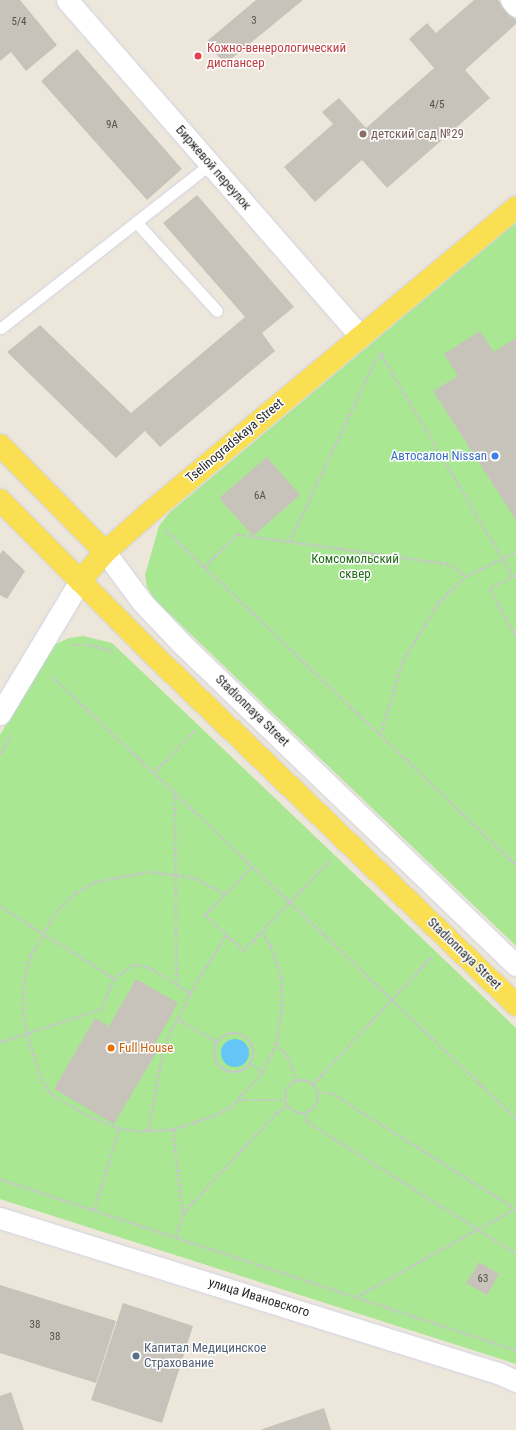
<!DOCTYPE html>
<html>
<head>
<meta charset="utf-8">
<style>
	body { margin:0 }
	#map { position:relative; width:516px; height:1430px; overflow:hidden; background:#ede6da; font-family:"Roboto Condensed",sans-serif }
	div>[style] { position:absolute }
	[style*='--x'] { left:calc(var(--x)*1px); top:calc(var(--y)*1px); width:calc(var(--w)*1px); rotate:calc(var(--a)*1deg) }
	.green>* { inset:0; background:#a9e793 }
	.water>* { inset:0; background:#65c5f6 }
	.round { border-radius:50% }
	.building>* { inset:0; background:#c8c3ba }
	.path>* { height:2.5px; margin-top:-1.25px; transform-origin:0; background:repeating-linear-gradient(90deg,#c7c7c7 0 3px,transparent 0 5px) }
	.path>.ring { margin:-1.25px; padding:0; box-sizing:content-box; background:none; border:2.5px solid #c7c7c7; border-radius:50% }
	.roads { filter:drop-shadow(0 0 1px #cfd2e4) drop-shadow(0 0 1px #cfd2e4) }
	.lane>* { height:11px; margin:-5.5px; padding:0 5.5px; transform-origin:5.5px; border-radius:5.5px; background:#fff }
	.street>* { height:21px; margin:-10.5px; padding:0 10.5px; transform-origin:10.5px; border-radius:10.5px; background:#fff }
	.primary>* { height:22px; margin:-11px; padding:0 11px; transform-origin:11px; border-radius:11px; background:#fadf52 }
	.dots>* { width:11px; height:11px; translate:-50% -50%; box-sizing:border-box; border:2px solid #fff; border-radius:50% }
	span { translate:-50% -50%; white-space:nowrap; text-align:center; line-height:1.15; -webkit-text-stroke:3px #fff; paint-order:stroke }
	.number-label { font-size:11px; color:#51504d }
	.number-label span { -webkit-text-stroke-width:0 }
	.health-label { font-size:13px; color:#be3a42 }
	.left { translate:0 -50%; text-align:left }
	.education-label { font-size:13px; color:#785e54 }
	.street-label { font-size:13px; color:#292929 }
	.shop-label { font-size:13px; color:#366cbe }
	.right { translate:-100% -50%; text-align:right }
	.park-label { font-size:13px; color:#206b15 }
	.food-label { font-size:13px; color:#c56008 }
	.service-label { font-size:13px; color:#4e5e75 }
</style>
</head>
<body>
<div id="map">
	<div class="green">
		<i style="clip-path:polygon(516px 222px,516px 946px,155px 600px,147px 587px,145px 575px,159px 526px,169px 513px)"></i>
		<i style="clip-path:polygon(83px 636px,112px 643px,516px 1028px,516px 1364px,0 1199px,0 735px,51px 650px,56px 644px,69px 638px)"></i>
	</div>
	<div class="water">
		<i class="round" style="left:221px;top:1039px;width:28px;height:28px"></i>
	</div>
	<div class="building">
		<i style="clip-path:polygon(0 0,20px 0,57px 45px,26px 71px,11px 52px,0 61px)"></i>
		<i style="clip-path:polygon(256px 0,303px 0,225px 64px,206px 42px)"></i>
		<i style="clip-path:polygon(474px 0,498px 0,516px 20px,516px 24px,465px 70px,490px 98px,387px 188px,362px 160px,315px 202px,284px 167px,333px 124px,322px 112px,339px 98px,366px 128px,434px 68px,409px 39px,427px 23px,436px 33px)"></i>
		<i style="clip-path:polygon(77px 49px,182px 169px,147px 200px,41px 81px)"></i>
		<i style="clip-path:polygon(197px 195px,294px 307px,262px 333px,275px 351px,160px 447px,145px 431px,116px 458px,7px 352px,40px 325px,131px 413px,245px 317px,163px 223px)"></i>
		<i style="clip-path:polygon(480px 331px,494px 352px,516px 338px,516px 520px,433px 391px,458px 376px,444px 354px)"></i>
		<i style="clip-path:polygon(267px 457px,300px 495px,253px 536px,219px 498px)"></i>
		<i style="clip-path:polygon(3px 550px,25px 571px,7px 599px,0 595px,0 554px)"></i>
		<i style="clip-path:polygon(136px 979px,178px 1003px,151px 1051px,156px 1053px,114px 1124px,54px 1089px,95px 1018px,109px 1026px)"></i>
		<i style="clip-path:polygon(479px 1262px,499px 1274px,487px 1295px,466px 1283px)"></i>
		<i style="clip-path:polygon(0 1285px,116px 1321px,96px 1383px,0 1353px)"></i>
		<i style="clip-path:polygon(123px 1303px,193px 1326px,162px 1423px,91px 1400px)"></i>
		<i style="clip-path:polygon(11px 1392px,24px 1430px,0 1430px,0 1396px)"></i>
		<i style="clip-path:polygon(324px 1408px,331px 1430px,260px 1430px)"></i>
	</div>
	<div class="path">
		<i style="--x:380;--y:352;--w:261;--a:59.3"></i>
		<i style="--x:166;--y:530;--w:484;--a:43.7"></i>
		<i style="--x:289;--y:542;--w:200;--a:-64.6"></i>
		<i style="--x:375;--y:361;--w:11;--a:-41"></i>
		<i style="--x:204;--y:567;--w:47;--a:-45"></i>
		<i style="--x:237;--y:534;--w:215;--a:8"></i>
		<i style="--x:450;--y:564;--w:20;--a:37"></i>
		<i style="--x:466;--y:576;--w:55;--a:-25.6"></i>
		<i style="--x:516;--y:575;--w:30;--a:152"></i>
		<i style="--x:490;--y:589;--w:54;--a:61"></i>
		<i style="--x:72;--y:645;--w:19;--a:0"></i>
		<i style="--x:91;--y:645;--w:24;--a:15"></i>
		<i style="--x:52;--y:676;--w:276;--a:43.5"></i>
		<i style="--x:380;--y:735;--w:78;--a:-73"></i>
		<i style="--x:403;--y:660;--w:68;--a:-58.2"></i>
		<i style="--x:439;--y:602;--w:37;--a:-44"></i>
		<i style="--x:0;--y:754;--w:21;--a:-59"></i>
		<i style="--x:154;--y:772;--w:60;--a:-45.7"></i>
		<i style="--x:175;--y:793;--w:192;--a:89.4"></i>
		<i style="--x:331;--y:860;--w:59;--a:134.3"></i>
		<i style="--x:290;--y:902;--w:313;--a:43.7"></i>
		<i style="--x:252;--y:866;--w:52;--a:43.5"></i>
		<i style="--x:290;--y:902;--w:67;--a:133.2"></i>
		<i style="--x:244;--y:951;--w:53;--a:-137.3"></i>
		<i style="--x:205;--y:915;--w:68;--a:-46.2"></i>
		<i style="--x:225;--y:894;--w:35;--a:-153"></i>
		<i style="--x:194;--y:878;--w:45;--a:-172.4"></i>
		<i style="--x:149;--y:872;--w:54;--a:169.3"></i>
		<i style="--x:96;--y:882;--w:23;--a:151"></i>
		<i style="--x:76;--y:893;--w:25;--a:137"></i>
		<i style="--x:58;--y:910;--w:53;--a:120.4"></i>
		<i style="--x:31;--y:956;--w:27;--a:105"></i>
		<i style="--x:24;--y:982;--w:26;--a:92"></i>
		<i style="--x:23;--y:1008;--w:26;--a:81"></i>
		<i style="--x:27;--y:1034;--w:45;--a:72"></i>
		<i style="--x:41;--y:1077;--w:20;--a:60"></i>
		<i style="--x:51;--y:1094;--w:44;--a:30.1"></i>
		<i style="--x:89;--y:1116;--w:32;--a:22"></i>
		<i style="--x:119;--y:1128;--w:20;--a:9"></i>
		<i style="--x:139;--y:1131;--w:34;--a:-3"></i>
		<i style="--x:173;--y:1129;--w:42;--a:-18"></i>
		<i style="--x:213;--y:1116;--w:20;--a:-27"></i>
		<i style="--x:231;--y:1107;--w:46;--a:-47.6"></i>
		<i style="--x:262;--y:1073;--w:32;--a:-64"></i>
		<i style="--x:276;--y:1044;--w:32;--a:-81"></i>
		<i style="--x:281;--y:1012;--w:34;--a:-90"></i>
		<i style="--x:281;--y:978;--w:33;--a:-108"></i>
		<i style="--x:271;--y:947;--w:17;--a:-121"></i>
		<i style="--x:0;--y:906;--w:135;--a:32.3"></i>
		<i style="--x:178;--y:1019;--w:45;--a:30.5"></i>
		<i class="ring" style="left:214px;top:1033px;width:37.5px;height:37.5px"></i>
		<i style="--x:0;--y:1042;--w:106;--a:-18.1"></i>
		<i style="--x:101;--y:1009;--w:34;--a:-67"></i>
		<i style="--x:114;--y:978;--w:24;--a:-35"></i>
		<i style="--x:134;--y:964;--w:17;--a:13"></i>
		<i style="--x:151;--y:968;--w:46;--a:32.7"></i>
		<i style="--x:276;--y:1044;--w:16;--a:45"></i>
		<i style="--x:287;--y:1055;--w:28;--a:69"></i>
		<i style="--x:252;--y:1064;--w:13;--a:39"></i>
		<i class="ring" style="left:285px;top:1080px;width:31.5px;height:31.5px"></i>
		<i style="--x:313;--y:1084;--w:173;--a:-47.1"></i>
		<i style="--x:318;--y:1093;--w:14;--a:0"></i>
		<i style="--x:332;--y:1093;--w:218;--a:32.2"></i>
		<i style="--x:240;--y:1100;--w:45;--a:0"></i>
		<i style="--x:305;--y:1114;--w:9;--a:69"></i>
		<i style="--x:308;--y:1122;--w:246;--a:32.2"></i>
		<i style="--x:173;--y:1129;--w:85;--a:83.2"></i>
		<i style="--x:148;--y:1131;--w:87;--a:-79.5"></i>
		<i style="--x:164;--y:1045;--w:58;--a:-63.4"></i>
		<i style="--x:190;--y:993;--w:68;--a:-58.2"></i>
		<i style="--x:0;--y:1179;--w:544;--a:18.33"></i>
		<i style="--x:94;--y:1210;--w:86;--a:-73"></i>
		<i style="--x:176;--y:1236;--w:24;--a:-73"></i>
		<i style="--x:183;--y:1213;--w:138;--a:-47.1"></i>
		<i style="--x:277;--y:1112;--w:12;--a:-31"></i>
		<i style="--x:356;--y:1297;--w:183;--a:-29.1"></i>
	</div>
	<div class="roads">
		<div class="lane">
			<i style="--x:136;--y:222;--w:120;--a:47.7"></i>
			<i style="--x:1;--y:328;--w:266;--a:-38.1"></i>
		</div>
		<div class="street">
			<i style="--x:67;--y:0;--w:446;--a:48.9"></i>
			<i style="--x:511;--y:0;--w:8;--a:50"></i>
			<i style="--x:105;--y:552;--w:62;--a:53.5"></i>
			<i style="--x:142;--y:602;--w:57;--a:46.4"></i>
			<i style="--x:181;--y:643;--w:465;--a:43.9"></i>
			<i style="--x:0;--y:714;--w:155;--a:-59"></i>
			<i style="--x:0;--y:1218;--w:522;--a:17.29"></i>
			<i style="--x:498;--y:1373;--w:20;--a:24"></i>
		</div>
		<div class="primary">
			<i style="--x:0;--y:445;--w:150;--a:45.5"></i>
			<i style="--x:0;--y:500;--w:224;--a:45.2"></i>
			<i style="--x:158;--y:659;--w:498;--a:44"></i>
			<i style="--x:80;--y:581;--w:38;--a:-49"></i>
			<i style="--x:105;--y:552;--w:57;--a:-41.5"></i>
			<i style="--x:148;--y:514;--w:479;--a:-39.8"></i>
		</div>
	</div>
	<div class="dots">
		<i style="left:198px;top:56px;background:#e0444e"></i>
		<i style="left:363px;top:134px;background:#8d6e63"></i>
		<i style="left:495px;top:456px;background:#3f7fe0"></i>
		<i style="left:111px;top:1048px;background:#e8710a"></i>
		<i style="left:136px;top:1356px;background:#5c6f8a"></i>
	</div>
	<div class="number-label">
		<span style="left:254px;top:21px">3</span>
		<span style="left:19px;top:22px">5/4</span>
		<span style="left:437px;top:105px">4/5</span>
		<span style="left:112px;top:125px">9А</span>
		<span style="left:260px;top:496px">6А</span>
		<span style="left:483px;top:1279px">63</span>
		<span style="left:35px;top:1325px">38</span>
		<span style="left:55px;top:1337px">38</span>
	</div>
	<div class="health-label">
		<span class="left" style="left:207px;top:56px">Кожно-венерологический<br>диспансер</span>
	</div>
	<div class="education-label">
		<span class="left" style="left:371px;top:134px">детский сад №29</span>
	</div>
	<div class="street-label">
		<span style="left:213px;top:168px;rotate:49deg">Биржевой переулок</span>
		<span style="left:235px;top:441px;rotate:-40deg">Tselinogradskaya Street</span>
		<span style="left:252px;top:711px;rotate:44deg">Stadionnaya Street</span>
		<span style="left:464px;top:954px;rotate:44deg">Stadionnaya Street</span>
		<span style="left:259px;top:1298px;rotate:17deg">улица Ивановского</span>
	</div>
	<div class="shop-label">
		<span class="right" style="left:487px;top:456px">Автосалон Nissan</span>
	</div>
	<div class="park-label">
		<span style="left:355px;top:567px">Комсомольский<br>сквер</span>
	</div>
	<div class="food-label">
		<span class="left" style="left:119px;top:1048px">Full House</span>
	</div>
	<div class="service-label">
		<span class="left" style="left:144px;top:1356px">Капитал Медицинское<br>Страхование</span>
	</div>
</div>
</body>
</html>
